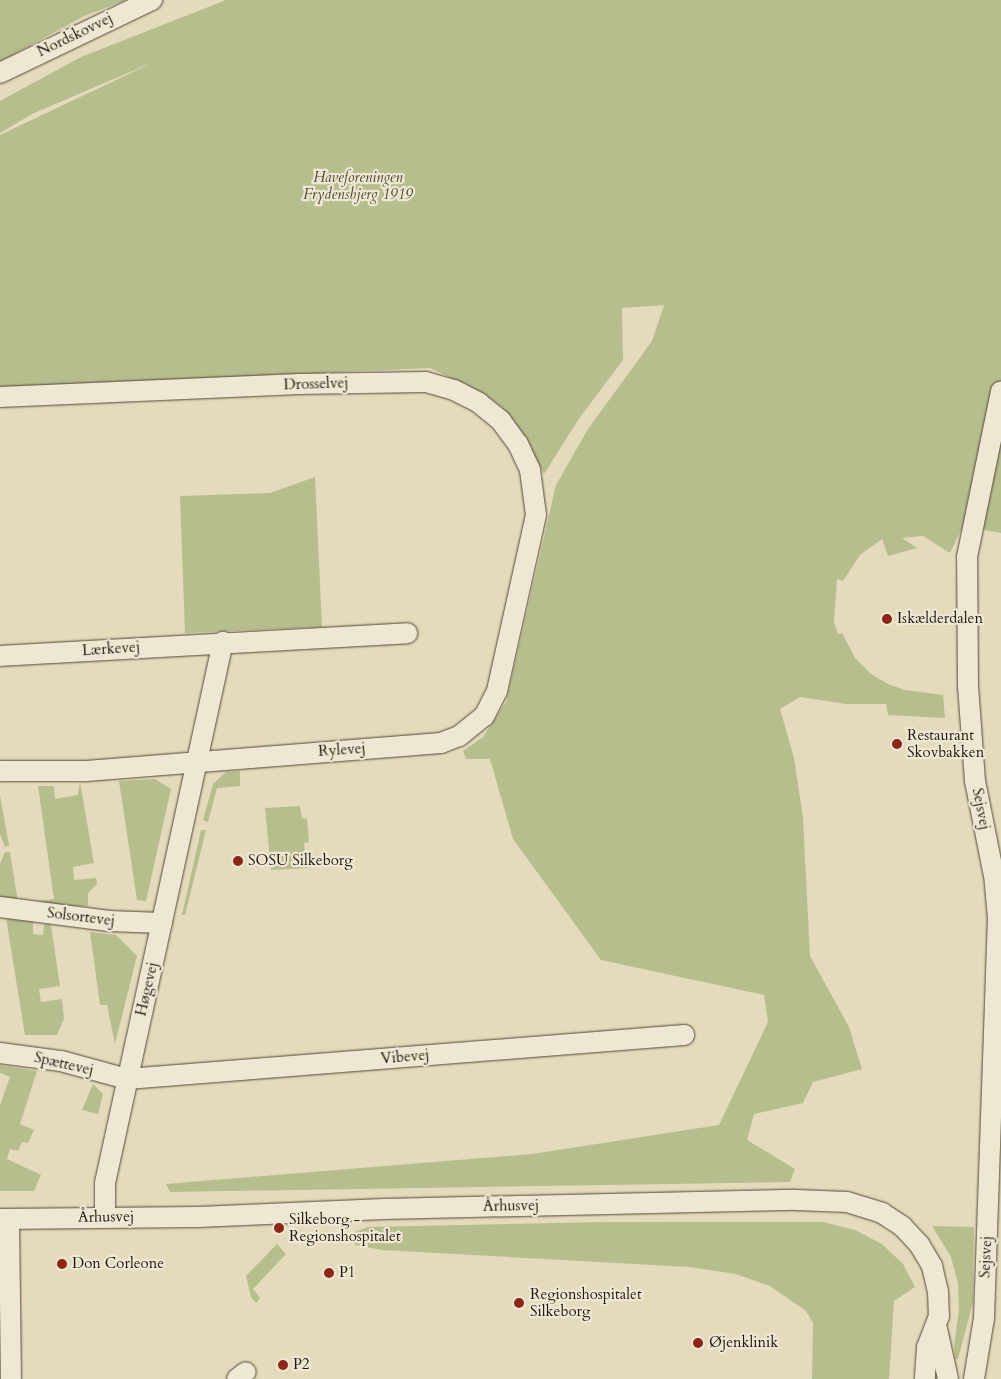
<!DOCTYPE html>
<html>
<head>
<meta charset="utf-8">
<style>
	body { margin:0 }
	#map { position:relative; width:1001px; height:1379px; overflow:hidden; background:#e4dabc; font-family:Cardo,serif }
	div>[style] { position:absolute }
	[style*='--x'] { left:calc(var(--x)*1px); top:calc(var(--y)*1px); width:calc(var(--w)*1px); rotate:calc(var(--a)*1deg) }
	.green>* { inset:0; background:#b7be8e }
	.roads { filter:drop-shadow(0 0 1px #544736) drop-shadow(0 0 1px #544736) }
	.minor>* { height:20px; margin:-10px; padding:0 10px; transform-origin:10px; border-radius:10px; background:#ede7d3 }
	.dots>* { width:14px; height:14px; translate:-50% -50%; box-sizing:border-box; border:2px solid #ede7d3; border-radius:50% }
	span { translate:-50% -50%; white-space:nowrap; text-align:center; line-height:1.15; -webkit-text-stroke:4.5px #ede7d3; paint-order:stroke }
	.street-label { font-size:15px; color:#24160a }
	.park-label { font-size:15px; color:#504832; font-style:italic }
	.poi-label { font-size:15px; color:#24160a }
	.left { translate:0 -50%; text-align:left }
</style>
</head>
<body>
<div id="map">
	<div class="green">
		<i style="clip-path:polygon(0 0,126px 0,84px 16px,0 62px)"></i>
		<i style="clip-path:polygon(226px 0,1001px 0,1001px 533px,963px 526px,950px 553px,923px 536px,902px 538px,917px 548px,888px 556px,882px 539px,860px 555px,843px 581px,837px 579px,834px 622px,838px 634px,842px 633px,855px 658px,871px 674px,888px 684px,905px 690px,943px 695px,945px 718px,888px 715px,886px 704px,846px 704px,800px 697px,780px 709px,794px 758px,803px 818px,810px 956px,849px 1027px,862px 1069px,813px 1082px,803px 1103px,754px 1114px,747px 1140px,795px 1169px,790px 1182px,170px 1192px,166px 1184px,532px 1154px,719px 1125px,768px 1022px,764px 995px,601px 960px,513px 839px,490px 759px,466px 759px,463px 751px,483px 737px,506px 702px,556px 485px,588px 429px,652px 341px,664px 305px,622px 308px,623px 360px,578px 420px,544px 474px,516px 424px,502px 407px,484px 394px,430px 368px,0 387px,0 135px,156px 61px,32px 114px,0 133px,0 101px,81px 57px)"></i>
		<i style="clip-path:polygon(315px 477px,322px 627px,185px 633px,180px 496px,270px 493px)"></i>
		<i style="clip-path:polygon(240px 771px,240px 786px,217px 788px,208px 822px,203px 820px,213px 784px,226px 772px)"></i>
		<i style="clip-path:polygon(155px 779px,171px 789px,146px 901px,137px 900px,119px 781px)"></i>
		<i style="clip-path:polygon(80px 782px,94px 863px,73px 867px,74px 880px,96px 878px,97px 884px,88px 893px,88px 906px,76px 906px,74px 911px,28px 903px,54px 899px,38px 786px,54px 786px,55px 799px,78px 795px)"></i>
		<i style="clip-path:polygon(0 795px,9px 846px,5px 847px,0 834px)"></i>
		<i style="clip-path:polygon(300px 806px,302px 818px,307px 819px,309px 842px,304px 843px,305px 853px,310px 853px,311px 868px,271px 870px,265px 808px)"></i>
		<i style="clip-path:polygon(201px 830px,206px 830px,185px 915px,182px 915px)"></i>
		<i style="clip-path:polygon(5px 852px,10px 852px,18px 902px,2px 901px,0 896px,0 864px)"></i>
		<i style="clip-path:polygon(6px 918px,33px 922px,33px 934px,43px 935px,44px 924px,51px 925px,60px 986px,39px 989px,41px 1002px,62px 999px,64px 1019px,57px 1035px,25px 1035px)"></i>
		<i style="clip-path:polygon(90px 932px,116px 935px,137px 956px,115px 1044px,107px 1005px,100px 1005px)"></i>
		<i style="clip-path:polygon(0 1065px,37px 1071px,20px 1124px,34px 1130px,28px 1143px,22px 1142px,18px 1151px,10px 1149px,7px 1159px,41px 1175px,34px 1191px,0 1191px,0 1105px,10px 1077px,0 1073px)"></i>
		<i style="clip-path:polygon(93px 1084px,103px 1094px,98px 1114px,82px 1110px)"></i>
		<i style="clip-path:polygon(605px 1222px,823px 1222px,855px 1230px,882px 1244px,903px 1264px,915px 1287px,894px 1301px,889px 1379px,812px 1379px,813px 1323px,806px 1311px,770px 1286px,736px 1274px,689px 1267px,382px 1250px,355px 1245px,350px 1234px,368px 1227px)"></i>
		<i style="clip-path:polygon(932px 1226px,974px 1227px,973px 1302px,958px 1359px,955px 1359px,954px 1346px,959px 1309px,958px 1284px,951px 1257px)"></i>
		<i style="clip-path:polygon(277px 1244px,286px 1254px,253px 1289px,260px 1298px,256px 1303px,251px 1297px,246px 1276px)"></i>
	</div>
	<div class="roads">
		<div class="minor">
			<i style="--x:0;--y:73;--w:169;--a:-25.7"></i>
			<i style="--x:0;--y:397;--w:300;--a:-2.5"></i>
			<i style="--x:300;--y:384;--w:126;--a:-0.9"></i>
			<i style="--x:426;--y:382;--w:29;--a:16"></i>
			<i style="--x:454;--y:390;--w:28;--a:27"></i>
			<i style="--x:479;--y:403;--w:28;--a:39"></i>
			<i style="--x:501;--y:421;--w:29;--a:54"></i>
			<i style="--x:518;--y:444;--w:29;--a:65"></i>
			<i style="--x:530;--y:470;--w:45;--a:82.4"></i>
			<i style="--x:536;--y:515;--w:180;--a:102.5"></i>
			<i style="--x:497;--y:691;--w:28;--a:117"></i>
			<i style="--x:484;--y:716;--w:32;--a:141"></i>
			<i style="--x:459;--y:736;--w:19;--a:159"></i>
			<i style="--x:441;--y:743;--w:359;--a:175.5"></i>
			<i style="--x:83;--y:771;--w:83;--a:180"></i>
			<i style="--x:0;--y:656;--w:408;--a:-3.2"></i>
			<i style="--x:0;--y:907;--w:110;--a:7.3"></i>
			<i style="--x:109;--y:921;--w:53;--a:2.2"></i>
			<i style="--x:0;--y:1053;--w:62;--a:7.5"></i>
			<i style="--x:61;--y:1061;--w:68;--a:15.3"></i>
			<i style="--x:127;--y:1079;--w:559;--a:-4.52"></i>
			<i style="--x:105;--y:1217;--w:34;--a:-90"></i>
			<i style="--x:105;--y:1183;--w:554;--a:-77.7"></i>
			<i style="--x:0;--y:1219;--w:198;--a:-0.6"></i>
			<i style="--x:198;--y:1217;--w:186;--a:-2.5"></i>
			<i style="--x:384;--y:1209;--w:412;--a:-1.3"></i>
			<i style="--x:796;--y:1200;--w:51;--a:2.2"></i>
			<i style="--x:847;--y:1202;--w:37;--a:17"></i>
			<i style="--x:882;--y:1213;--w:24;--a:33"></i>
			<i style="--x:902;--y:1226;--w:25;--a:47"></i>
			<i style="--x:919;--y:1244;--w:26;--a:59"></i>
			<i style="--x:932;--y:1266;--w:26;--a:77"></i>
			<i style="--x:938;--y:1291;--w:25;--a:88"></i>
			<i style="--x:939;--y:1316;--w:34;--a:111"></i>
			<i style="--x:927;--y:1348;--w:31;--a:94"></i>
			<i style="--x:9;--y:1219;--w:160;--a:89.3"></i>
			<i style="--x:937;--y:1329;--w:51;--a:77.6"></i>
			<i style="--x:237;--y:1379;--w:11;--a:-38"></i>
			<i style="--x:974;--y:1379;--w:62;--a:-80.7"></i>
			<i style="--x:984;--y:1318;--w:399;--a:-88"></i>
			<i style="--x:998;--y:919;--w:38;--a:-95"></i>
			<i style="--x:995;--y:881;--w:102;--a:-101.3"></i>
			<i style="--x:975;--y:781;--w:95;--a:-94.2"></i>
			<i style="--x:968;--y:686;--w:129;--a:-90.4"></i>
			<i style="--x:967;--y:557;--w:169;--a:-78.4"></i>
		</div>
	</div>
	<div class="dots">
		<i style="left:887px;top:619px;background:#8f2418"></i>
		<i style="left:897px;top:744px;background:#8f2418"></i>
		<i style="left:238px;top:861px;background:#8f2418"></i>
		<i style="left:279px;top:1228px;background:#8f2418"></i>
		<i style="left:62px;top:1264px;background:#8f2418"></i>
		<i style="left:329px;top:1273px;background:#8f2418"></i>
		<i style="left:519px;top:1303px;background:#8f2418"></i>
		<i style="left:698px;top:1343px;background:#8f2418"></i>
		<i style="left:283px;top:1365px;background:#8f2418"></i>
	</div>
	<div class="street-label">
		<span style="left:75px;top:35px;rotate:-26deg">Nordskovvej</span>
		<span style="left:316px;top:384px;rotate:-2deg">Drosselvej</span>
		<span style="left:111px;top:649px;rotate:-4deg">Lærkevej</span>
		<span style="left:342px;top:750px;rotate:-4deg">Rylevej</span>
		<span style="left:981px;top:809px;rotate:79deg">Sejsvej</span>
		<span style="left:81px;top:917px;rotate:7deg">Solsortevej</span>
		<span style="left:147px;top:989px;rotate:-77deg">Høgevej</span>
		<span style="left:405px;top:1057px;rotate:-5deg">Vibevej</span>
		<span style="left:64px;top:1064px;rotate:13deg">Spættevej</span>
		<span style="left:511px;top:1206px;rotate:-1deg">Århusvej</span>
		<span style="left:106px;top:1217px;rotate:-1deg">Århusvej</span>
		<span style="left:986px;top:1257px;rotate:-87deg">Sejsvej</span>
	</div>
	<div class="park-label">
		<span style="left:358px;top:186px">Haveforeningen<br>Frydensbjerg 1919</span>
	</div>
	<div class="poi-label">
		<span class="left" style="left:897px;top:619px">Iskælderdalen</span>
		<span class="left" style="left:907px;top:744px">Restaurant<br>Skovbakken</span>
		<span class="left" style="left:248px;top:861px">SOSU Silkeborg</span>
		<span class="left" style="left:289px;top:1228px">Silkeborg -<br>Regionshospitalet</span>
		<span class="left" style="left:72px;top:1264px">Don Corleone</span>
		<span class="left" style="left:339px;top:1273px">P1</span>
		<span class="left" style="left:530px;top:1303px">Regionshospitalet<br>Silkeborg</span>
		<span class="left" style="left:709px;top:1343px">Øjenklinik</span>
		<span class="left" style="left:293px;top:1365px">P2</span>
	</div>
</div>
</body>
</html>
